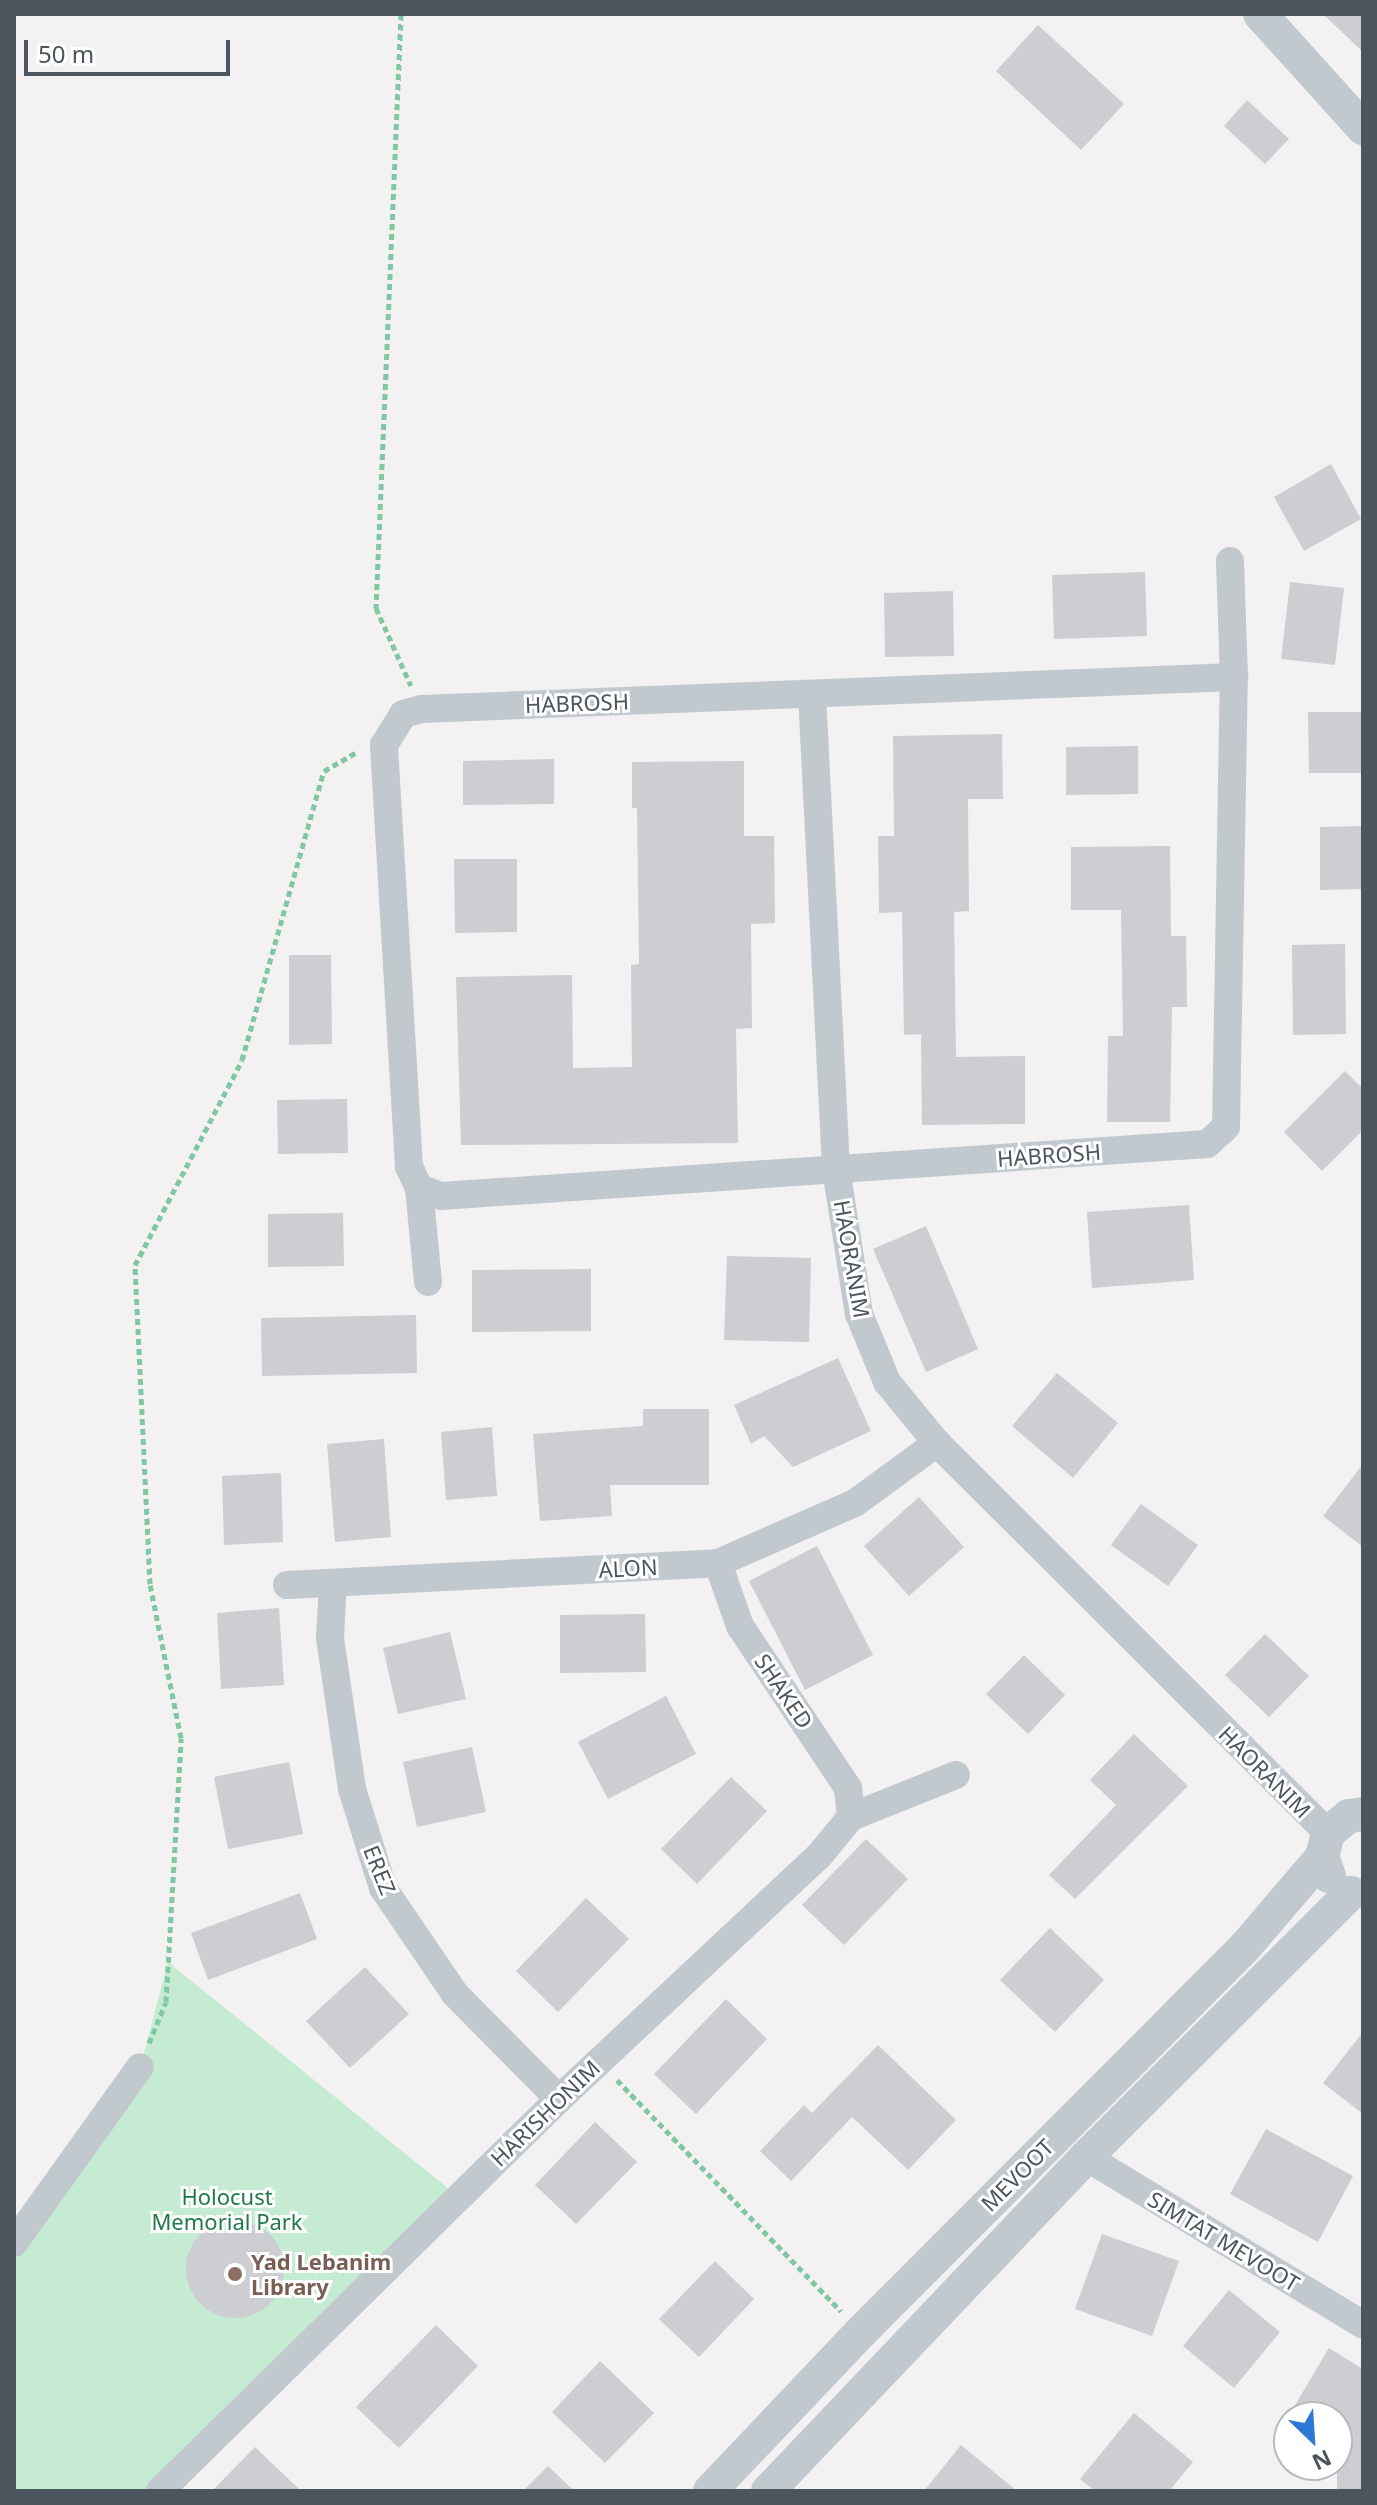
<!DOCTYPE html>
<html>
<head>
<meta charset="utf-8">
<style>
	body { margin:0 }
	#map { position:relative; width:1377px; height:2505px; overflow:hidden; background:#f3f1f2; font-family:"Noto Sans",sans-serif }
	div>[style] { position:absolute }
	[style*='--x'] { left:calc(var(--x)*1px); top:calc(var(--y)*1px); width:calc(var(--w)*1px); rotate:calc(var(--a)*1deg) }
	.green>* { inset:0; background:#c5ecd3 }
	.building>* { inset:0; background:#ccced2 }
	.round { border-radius:50% }
	.path>* { height:5px; margin-top:-2.5px; transform-origin:0; background:repeating-linear-gradient(90deg,#80c7a2 0 6px,transparent 0 10px) }
	.minor>* { height:28px; margin:-14px; padding:0 14px; transform-origin:14px; border-radius:14px; background:#c1c9ce }
	.tertiary>* { height:34px; margin:-17px; padding:0 17px; transform-origin:17px; border-radius:17px; background:#c1c9ce }
	.dots>* { width:22px; height:22px; translate:-50% -50%; box-sizing:border-box; border:4px solid #fff; border-radius:50% }
	span { translate:-50% -50%; white-space:nowrap; text-align:center; line-height:1.15; -webkit-text-stroke:6px #fff; paint-order:stroke }
	.street-label { font-size:22px; color:#4b555d }
	.park-label { font-size:22px; color:#21794b }
	.education-label { font-size:22px; color:#785e54; font-weight:700 }
	.left { translate:0 -50%; text-align:left }
	.frame { position:absolute; inset:0; border:16px solid #4b555d; pointer-events:none }
	.north { position:absolute; left:1273px; top:2401px; width:80px; height:80px; box-sizing:border-box; background:#fff; border:2px solid #b7bbbe; border-radius:50%; rotate:155deg; font-size:22px; font-weight:700; line-height:32px; text-align:center; color:#4b555d }
	.north::after { content:''; display:block; margin:auto; width:28px; height:36px; background:#2b79d4; clip-path:polygon(50% 0,100% 100%,50% 72%,0 100%) }
	.scale { position:absolute; left:24px; top:40px; width:206px; height:36px; box-sizing:border-box; border:4px solid #4b555d; border-top:0; padding-left:10px; font-size:24px; line-height:28px; white-space:nowrap; color:#4b555d; -webkit-text-stroke:6px #fff; paint-order:stroke }
</style>
</head>
<body>
<div id="map">
	<div class="green">
		<i style="clip-path:polygon(168px 1962px,459px 2197px,160px 2491px,14px 2491px,14px 2243px,140px 2068px)"></i>
	</div>
	<div class="building">
		<i style="clip-path:polygon(1323px 14px,1363px 14px,1363px 52px)"></i>
		<i style="clip-path:polygon(1038px 25px,1124px 104px,1081px 150px,996px 71px)"></i>
		<i style="clip-path:polygon(1247px 100px,1289px 139px,1265px 164px,1224px 126px)"></i>
		<i style="clip-path:polygon(1331px 464px,1361px 519px,1304px 551px,1274px 497px)"></i>
		<i style="clip-path:polygon(1145px 572px,1147px 636px,1054px 639px,1052px 575px)"></i>
		<i style="clip-path:polygon(1290px 582px,1344px 588px,1335px 665px,1281px 659px)"></i>
		<i style="clip-path:polygon(953px 591px,954px 656px,885px 657px,884px 593px)"></i>
		<i style="clip-path:polygon(1308px 712px,1363px 712px,1363px 773px,1309px 773px)"></i>
		<i style="clip-path:polygon(1002px 734px,1003px 799px,968px 799px,969px 911px,954px 912px,956px 1057px,1025px 1056px,1025px 1124px,922px 1125px,921px 1034px,904px 1035px,902px 912px,879px 913px,878px 836px,894px 836px,893px 736px)"></i>
		<i style="clip-path:polygon(1138px 746px,1138px 794px,1066px 795px,1066px 747px)"></i>
		<i style="clip-path:polygon(554px 759px,554px 804px,463px 805px,463px 761px)"></i>
		<i style="clip-path:polygon(744px 761px,744px 836px,774px 836px,775px 923px,751px 924px,752px 1028px,736px 1029px,738px 1143px,461px 1145px,456px 977px,572px 975px,573px 1068px,632px 1067px,631px 965px,639px 964px,637px 808px,632px 808px,632px 762px)"></i>
		<i style="clip-path:polygon(1363px 826px,1363px 889px,1320px 890px,1320px 827px)"></i>
		<i style="clip-path:polygon(1170px 846px,1171px 936px,1186px 936px,1187px 1007px,1172px 1007px,1170px 1122px,1107px 1122px,1108px 1036px,1123px 1036px,1121px 910px,1071px 910px,1071px 847px)"></i>
		<i style="clip-path:polygon(454px 859px,517px 859px,517px 932px,455px 933px)"></i>
		<i style="clip-path:polygon(1345px 944px,1346px 1034px,1293px 1035px,1292px 945px)"></i>
		<i style="clip-path:polygon(289px 955px,331px 955px,332px 1044px,289px 1045px)"></i>
		<i style="clip-path:polygon(1345px 1071px,1363px 1089px,1363px 1130px,1322px 1171px,1284px 1132px)"></i>
		<i style="clip-path:polygon(347px 1099px,348px 1153px,278px 1154px,277px 1100px)"></i>
		<i style="clip-path:polygon(1189px 1205px,1194px 1280px,1092px 1288px,1087px 1212px)"></i>
		<i style="clip-path:polygon(343px 1213px,344px 1266px,268px 1267px,268px 1214px)"></i>
		<i style="clip-path:polygon(926px 1226px,978px 1349px,926px 1372px,873px 1249px)"></i>
		<i style="clip-path:polygon(727px 1256px,811px 1258px,809px 1342px,724px 1340px)"></i>
		<i style="clip-path:polygon(591px 1269px,591px 1331px,472px 1332px,472px 1270px)"></i>
		<i style="clip-path:polygon(416px 1315px,417px 1373px,262px 1376px,261px 1318px)"></i>
		<i style="clip-path:polygon(838px 1358px,871px 1431px,793px 1467px,764px 1436px,751px 1444px,734px 1405px)"></i>
		<i style="clip-path:polygon(1057px 1373px,1118px 1423px,1073px 1478px,1012px 1426px)"></i>
		<i style="clip-path:polygon(643px 1409px,709px 1409px,709px 1485px,610px 1485px,612px 1516px,540px 1521px,533px 1434px,643px 1426px)"></i>
		<i style="clip-path:polygon(492px 1427px,497px 1496px,446px 1500px,441px 1432px)"></i>
		<i style="clip-path:polygon(384px 1439px,391px 1537px,335px 1542px,327px 1444px)"></i>
		<i style="clip-path:polygon(1363px 1464px,1363px 1547px,1323px 1516px)"></i>
		<i style="clip-path:polygon(281px 1473px,283px 1542px,224px 1545px,222px 1476px)"></i>
		<i style="clip-path:polygon(919px 1497px,964px 1547px,909px 1596px,864px 1546px)"></i>
		<i style="clip-path:polygon(1141px 1504px,1198px 1545px,1168px 1586px,1111px 1545px)"></i>
		<i style="clip-path:polygon(817px 1546px,873px 1655px,805px 1690px,749px 1581px)"></i>
		<i style="clip-path:polygon(279px 1608px,284px 1685px,221px 1689px,217px 1613px)"></i>
		<i style="clip-path:polygon(645px 1614px,646px 1672px,560px 1673px,560px 1615px)"></i>
		<i style="clip-path:polygon(450px 1632px,466px 1699px,398px 1714px,383px 1648px)"></i>
		<i style="clip-path:polygon(1265px 1634px,1309px 1676px,1269px 1717px,1225px 1675px)"></i>
		<i style="clip-path:polygon(1024px 1655px,1065px 1695px,1028px 1734px,986px 1694px)"></i>
		<i style="clip-path:polygon(666px 1696px,696px 1754px,608px 1799px,578px 1742px)"></i>
		<i style="clip-path:polygon(1134px 1734px,1188px 1786px,1075px 1899px,1049px 1875px,1116px 1805px,1090px 1780px)"></i>
		<i style="clip-path:polygon(472px 1747px,486px 1812px,417px 1827px,403px 1762px)"></i>
		<i style="clip-path:polygon(289px 1762px,303px 1834px,228px 1849px,214px 1777px)"></i>
		<i style="clip-path:polygon(731px 1777px,767px 1811px,697px 1884px,661px 1849px)"></i>
		<i style="clip-path:polygon(866px 1839px,908px 1879px,844px 1945px,802px 1905px)"></i>
		<i style="clip-path:polygon(300px 1893px,317px 1939px,208px 1980px,191px 1933px)"></i>
		<i style="clip-path:polygon(586px 1898px,629px 1939px,558px 2012px,516px 1971px)"></i>
		<i style="clip-path:polygon(1050px 1928px,1104px 1980px,1055px 2032px,1000px 1980px)"></i>
		<i style="clip-path:polygon(365px 1967px,409px 2014px,350px 2068px,306px 2021px)"></i>
		<i style="clip-path:polygon(726px 1999px,767px 2039px,696px 2114px,654px 2074px)"></i>
		<i style="clip-path:polygon(1363px 2032px,1363px 2114px,1323px 2083px)"></i>
		<i style="clip-path:polygon(878px 2045px,956px 2120px,908px 2170px,852px 2117px,791px 2181px,760px 2151px,804px 2105px,812px 2113px)"></i>
		<i style="clip-path:polygon(595px 2122px,637px 2162px,576px 2224px,535px 2185px)"></i>
		<i style="clip-path:polygon(1266px 2129px,1353px 2176px,1318px 2242px,1230px 2194px)"></i>
		<i class="round" style="left:186px;top:2220px;width:98px;height:98px"></i>
		<i style="clip-path:polygon(1102px 2234px,1179px 2261px,1152px 2336px,1075px 2309px)"></i>
		<i style="clip-path:polygon(715px 2261px,754px 2299px,699px 2357px,659px 2319px)"></i>
		<i style="clip-path:polygon(1229px 2290px,1280px 2332px,1234px 2388px,1183px 2346px)"></i>
		<i style="clip-path:polygon(436px 2325px,478px 2366px,399px 2448px,356px 2407px)"></i>
		<i style="clip-path:polygon(1329px 2348px,1363px 2369px,1363px 2491px,1337px 2491px,1337px 2417px,1288px 2417px)"></i>
		<i style="clip-path:polygon(600px 2361px,654px 2413px,605px 2463px,552px 2412px)"></i>
		<i style="clip-path:polygon(1134px 2413px,1193px 2462px,1169px 2491px,1095px 2491px,1080px 2479px)"></i>
		<i style="clip-path:polygon(961px 2445px,1017px 2491px,924px 2491px)"></i>
		<i style="clip-path:polygon(255px 2447px,301px 2491px,212px 2491px)"></i>
		<i style="clip-path:polygon(548px 2466px,574px 2491px,523px 2491px)"></i>
	</div>
	<div class="path">
		<i style="--x:401;--y:14;--w:595;--a:92.41"></i>
		<i style="--x:376;--y:608;--w:85;--a:65.8"></i>
		<i style="--x:149;--y:2043;--w:44;--a:-67.5"></i>
		<i style="--x:166;--y:2002;--w:264;--a:-86.7"></i>
		<i style="--x:181;--y:1738;--w:157;--a:-101.4"></i>
		<i style="--x:150;--y:1584;--w:319;--a:-92.7"></i>
		<i style="--x:135;--y:1265;--w:231;--a:-62.4"></i>
		<i style="--x:242;--y:1060;--w:300;--a:-74.2"></i>
		<i style="--x:324;--y:771;--w:38;--a:-30"></i>
		<i style="--x:617;--y:2080;--w:322;--a:45.9"></i>
	</div>
	<div class="minor">
		<i style="--x:812;--y:694;--w:476;--a:87.1"></i>
		<i style="--x:836;--y:1169;--w:147;--a:81"></i>
		<i style="--x:859;--y:1314;--w:74;--a:67.6"></i>
		<i style="--x:887;--y:1382;--w:79;--a:50.7"></i>
		<i style="--x:937;--y:1443;--w:552;--a:44.93"></i>
		<i style="--x:419;--y:1188;--w:23;--a:20"></i>
		<i style="--x:441;--y:1196;--w:768;--a:-3.88"></i>
		<i style="--x:1207;--y:1144;--w:25;--a:-42"></i>
		<i style="--x:1226;--y:1127;--w:450;--a:-89"></i>
		<i style="--x:1234;--y:677;--w:116;--a:-92"></i>
		<i style="--x:428;--y:1282;--w:94;--a:-95.5"></i>
		<i style="--x:419;--y:1188;--w:23;--a:-115"></i>
		<i style="--x:409;--y:1167;--w:423;--a:-93.4"></i>
		<i style="--x:384;--y:745;--w:36;--a:-58"></i>
		<i style="--x:403;--y:714;--w:20;--a:-15"></i>
		<i style="--x:422;--y:709;--w:813;--a:-2.26"></i>
		<i style="--x:718;--y:1563;--w:67;--a:70.8"></i>
		<i style="--x:740;--y:1626;--w:195;--a:56.3"></i>
		<i style="--x:848;--y:1788;--w:29;--a:84"></i>
		<i style="--x:333;--y:1583;--w:55;--a:93.1"></i>
		<i style="--x:330;--y:1638;--w:153;--a:81.7"></i>
		<i style="--x:352;--y:1789;--w:104;--a:72.6"></i>
		<i style="--x:383;--y:1888;--w:128;--a:55.8"></i>
		<i style="--x:455;--y:1994;--w:148;--a:45.3"></i>
		<i style="--x:287;--y:1585;--w:432;--a:-2.9"></i>
		<i style="--x:718;--y:1563;--w:150;--a:-23.7"></i>
		<i style="--x:855;--y:1503;--w:102;--a:-36.2"></i>
		<i style="--x:1086;--y:2157;--w:324;--a:31.2"></i>
		<i style="--x:14;--y:2243;--w:216;--a:-54.4"></i>
		<i style="--x:160;--y:2491;--w:559;--a:-44.49"></i>
		<i style="--x:559;--y:2099;--w:354;--a:-43.1"></i>
		<i style="--x:818;--y:1857;--w:52;--a:-50.5"></i>
		<i style="--x:851;--y:1817;--w:113;--a:-21.8"></i>
	</div>
	<div class="tertiary">
		<i style="--x:1260;--y:14;--w:154;--a:47.9"></i>
		<i style="--x:1329;--y:1876;--w:20;--a:-110"></i>
		<i style="--x:1322;--y:1857;--w:25;--a:-76"></i>
		<i style="--x:1328;--y:1833;--w:27;--a:-39"></i>
		<i style="--x:1349;--y:1816;--w:14;--a:-8"></i>
		<i style="--x:710;--y:2491;--w:221;--a:-46.5"></i>
		<i style="--x:862;--y:2331;--w:542;--a:-45.07"></i>
		<i style="--x:1245;--y:1947;--w:118;--a:-49.5"></i>
		<i style="--x:768;--y:2491;--w:461;--a:-46.4"></i>
		<i style="--x:1086;--y:2157;--w:374;--a:-44.9"></i>
	</div>
	<div class="dots">
		<i style="left:235px;top:2274px;background:#8d6e63"></i>
	</div>
	<div class="street-label">
		<span style="left:577px;top:703px;rotate:-2deg">HABROSH</span>
		<span style="left:1049px;top:1155px;rotate:-4deg">HABROSH</span>
		<span style="left:852px;top:1259px;rotate:80deg">HAORANIM</span>
		<span style="left:628px;top:1568px;rotate:-3deg">ALON</span>
		<span style="left:784px;top:1691px;rotate:56deg">SHAKED</span>
		<span style="left:1265px;top:1772px;rotate:45deg">HAORANIM</span>
		<span style="left:380px;top:1870px;rotate:68deg">EREZ</span>
		<span style="left:545px;top:2113px;rotate:-44deg">HARISHONIM</span>
		<span style="left:1017px;top:2175px;rotate:-45deg">MEVOOT</span>
		<span style="left:1224px;top:2241px;rotate:31deg">SIMTAT MEVOOT</span>
	</div>
	<div class="park-label">
		<span style="left:227px;top:2209px">Holocust<br>Memorial Park</span>
	</div>
	<div class="education-label">
		<span class="left" style="left:251px;top:2274px">Yad Lebanim<br>Library</span>
	</div>
	<div class="frame"></div>
	<div class="north">N</div>
	<div class="scale">50 m</div>
</div>
</body>
</html>
